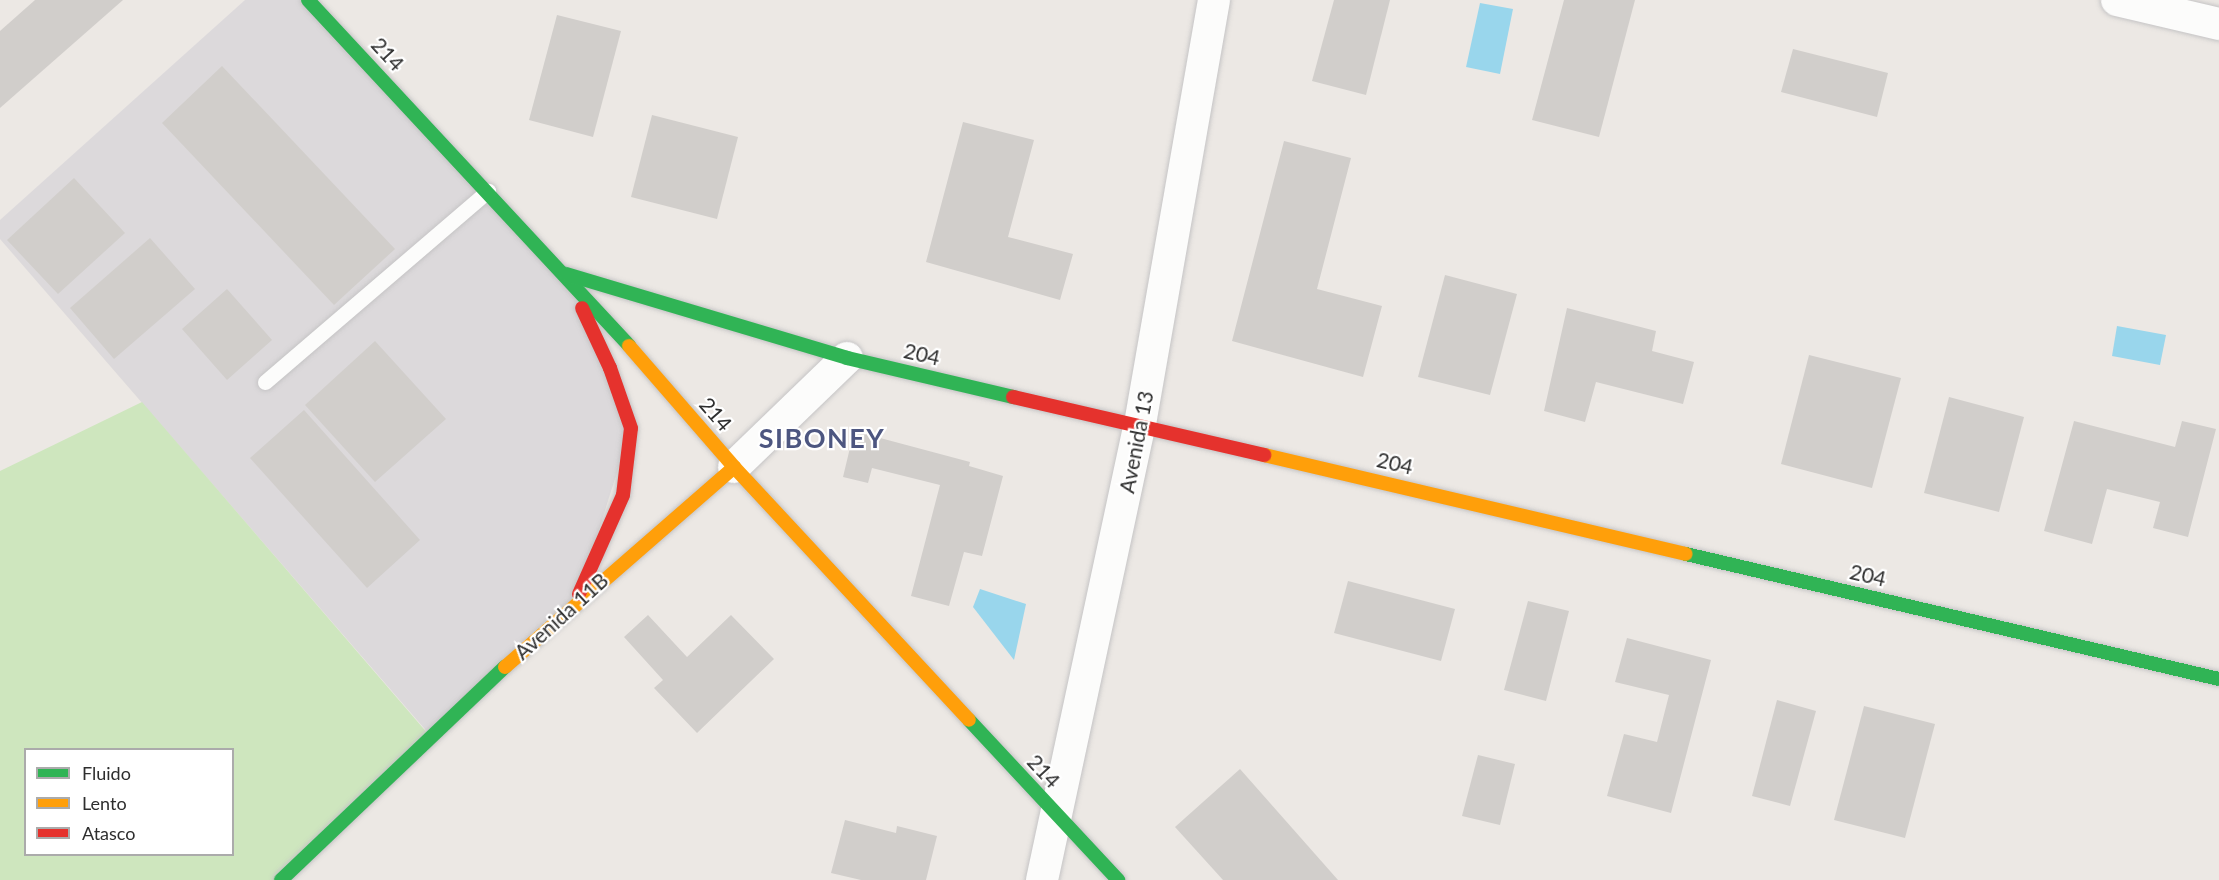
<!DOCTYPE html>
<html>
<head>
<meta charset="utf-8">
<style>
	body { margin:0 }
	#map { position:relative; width:2219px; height:880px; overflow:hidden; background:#ece8e4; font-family:Lato,sans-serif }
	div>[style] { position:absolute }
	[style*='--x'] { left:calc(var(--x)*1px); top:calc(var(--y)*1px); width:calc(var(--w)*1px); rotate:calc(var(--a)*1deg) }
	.industrial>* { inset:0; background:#dcd9db }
	.green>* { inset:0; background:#cee6be }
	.water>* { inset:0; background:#99d6ec }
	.building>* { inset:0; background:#d1cecb }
	.roads { filter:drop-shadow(0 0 2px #c5c4c5) drop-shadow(0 0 2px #c5c4c5) }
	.lane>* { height:15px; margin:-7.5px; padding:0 7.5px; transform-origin:7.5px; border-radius:7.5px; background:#fcfcfb }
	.street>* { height:32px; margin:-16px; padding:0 16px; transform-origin:16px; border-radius:16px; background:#fcfcfb }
	.fast>* { height:14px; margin:-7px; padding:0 7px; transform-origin:7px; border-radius:7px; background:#30b455 }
	.slow>* { height:14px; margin:-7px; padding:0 7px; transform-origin:7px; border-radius:7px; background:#ff9f0a }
	.jam>* { height:14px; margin:-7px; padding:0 7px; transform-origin:7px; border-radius:7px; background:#e5322d }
	span { translate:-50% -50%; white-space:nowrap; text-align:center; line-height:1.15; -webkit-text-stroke:4.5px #fff; paint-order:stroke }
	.street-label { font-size:21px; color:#2e2e2e }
	.district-label { font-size:27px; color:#4d5680; font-weight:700; letter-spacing:1.5px }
	.legend { position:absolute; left:24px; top:748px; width:210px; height:108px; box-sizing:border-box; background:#fff; border:2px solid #ababab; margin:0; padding:8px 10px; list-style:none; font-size:18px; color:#2e2e2e }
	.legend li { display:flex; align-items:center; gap:12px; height:30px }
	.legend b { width:30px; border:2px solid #ababab }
</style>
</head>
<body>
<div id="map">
	<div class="industrial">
		<i style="clip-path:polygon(245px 0,308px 0,566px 274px,631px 428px,576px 602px,430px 735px,0 239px,0 220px)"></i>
	</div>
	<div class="green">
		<i style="clip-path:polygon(evenodd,142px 402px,429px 735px,276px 880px,0 880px,0 471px,142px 402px,26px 750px,232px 750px,232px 854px,26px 854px,26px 750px)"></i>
	</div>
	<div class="water">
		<i style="clip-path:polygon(1480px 3px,1513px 9px,1500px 74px,1466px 67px)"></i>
		<i style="clip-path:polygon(2117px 326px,2166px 335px,2160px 365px,2112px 356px)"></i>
		<i style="clip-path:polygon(980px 589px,1026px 604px,1014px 660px,973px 607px)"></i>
	</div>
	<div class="building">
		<i style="clip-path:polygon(35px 0,123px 0,0 108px,0 31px)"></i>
		<i style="clip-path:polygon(1334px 0,1390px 0,1366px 95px,1312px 81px)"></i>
		<i style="clip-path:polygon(1564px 0,1635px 0,1599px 137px,1532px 120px)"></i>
		<i style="clip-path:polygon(557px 15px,621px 31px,593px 137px,529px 120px)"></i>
		<i style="clip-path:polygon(1793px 49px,1888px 73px,1877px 117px,1781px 92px)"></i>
		<i style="clip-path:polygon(222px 66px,395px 249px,334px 305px,162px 123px)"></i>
		<i style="clip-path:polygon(652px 115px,738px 137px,717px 219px,631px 197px)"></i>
		<i style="clip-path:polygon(963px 122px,1034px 140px,1008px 237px,1073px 254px,1060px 300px,926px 262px)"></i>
		<i style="clip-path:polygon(1284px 141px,1351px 158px,1317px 289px,1382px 306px,1363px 377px,1232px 341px)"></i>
		<i style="clip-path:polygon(74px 178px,125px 233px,58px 294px,7px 240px)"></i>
		<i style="clip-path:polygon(150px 238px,195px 289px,114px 359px,70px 308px)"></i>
		<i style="clip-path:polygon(1445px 275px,1517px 294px,1490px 395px,1418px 377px)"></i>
		<i style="clip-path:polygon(227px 289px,272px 340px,227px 380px,182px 329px)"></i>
		<i style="clip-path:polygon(1567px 308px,1656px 331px,1652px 351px,1694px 362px,1683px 404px,1596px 382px,1585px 422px,1544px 411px)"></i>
		<i style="clip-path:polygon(375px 341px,446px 419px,375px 482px,305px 405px)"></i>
		<i style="clip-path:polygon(1809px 355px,1901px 378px,1872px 488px,1781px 464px)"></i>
		<i style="clip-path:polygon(1949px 397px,2024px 417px,1999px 512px,1924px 493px)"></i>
		<i style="clip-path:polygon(304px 410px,420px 540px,367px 588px,250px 458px)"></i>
		<i style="clip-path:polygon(2074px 421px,2175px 447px,2182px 421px,2216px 429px,2188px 537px,2153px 528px,2160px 502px,2107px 489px,2092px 544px,2044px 531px)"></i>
		<i style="clip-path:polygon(854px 431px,970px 462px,969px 466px,1003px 476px,982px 556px,964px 552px,949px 606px,911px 596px,940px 485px,872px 468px,868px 483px,843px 477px)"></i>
		<i style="clip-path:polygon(1348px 581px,1455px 609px,1441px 661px,1334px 633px)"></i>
		<i style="clip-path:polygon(1528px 601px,1569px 611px,1546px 701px,1504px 690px)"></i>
		<i style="clip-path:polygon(648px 615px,687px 657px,731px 615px,774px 659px,697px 733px,654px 688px,663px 680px,624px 637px)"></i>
		<i style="clip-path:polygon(1627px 638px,1711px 660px,1671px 813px,1607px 796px,1624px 734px,1657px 742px,1669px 695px,1615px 682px)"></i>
		<i style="clip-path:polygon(1777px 700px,1816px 711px,1790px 806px,1752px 796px)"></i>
		<i style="clip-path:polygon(1864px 706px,1935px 724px,1905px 838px,1834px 820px)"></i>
		<i style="clip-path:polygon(1478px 755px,1515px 764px,1500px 825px,1462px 816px)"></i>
		<i style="clip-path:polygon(1240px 769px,1338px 880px,1223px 880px,1175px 827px)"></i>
		<i style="clip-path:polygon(845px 820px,896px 833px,897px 826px,937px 836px,926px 880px,861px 880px,831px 873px)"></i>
	</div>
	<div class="roads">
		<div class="lane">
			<i style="--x:265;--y:382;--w:294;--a:-40.6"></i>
		</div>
		<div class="street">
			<i style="--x:2117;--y:0;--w:105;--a:13.2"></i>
			<i style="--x:734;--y:467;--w:157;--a:-44"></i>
			<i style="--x:1042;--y:880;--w:466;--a:-77.9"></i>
			<i style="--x:1140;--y:424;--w:430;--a:-80.1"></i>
		</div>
		<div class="fast">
			<i style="--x:308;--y:0;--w:472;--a:47.1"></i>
			<i style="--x:566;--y:274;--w:293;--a:16.6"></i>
			<i style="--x:847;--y:358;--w:171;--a:13.2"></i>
			<i style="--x:1686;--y:554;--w:547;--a:13.2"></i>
			<i style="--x:969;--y:720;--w:219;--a:47"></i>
			<i style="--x:281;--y:880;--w:309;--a:-43.6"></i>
		</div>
		<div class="slow">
			<i style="--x:629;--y:346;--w:160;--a:49"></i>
			<i style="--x:734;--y:467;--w:345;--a:47.1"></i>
			<i style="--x:1264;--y:455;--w:433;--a:13.2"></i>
			<i style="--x:505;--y:667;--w:304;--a:-41.1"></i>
		</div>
		<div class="jam">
			<i style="--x:1013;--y:397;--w:258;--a:13"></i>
			<i style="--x:579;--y:594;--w:108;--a:-66"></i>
			<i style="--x:623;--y:495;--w:67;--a:-83.2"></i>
			<i style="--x:631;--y:428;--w:64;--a:-109.3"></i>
			<i style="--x:610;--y:368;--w:66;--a:-115"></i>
		</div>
	</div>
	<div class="street-label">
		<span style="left:388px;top:54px;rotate:47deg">214</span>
		<span style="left:922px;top:354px;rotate:13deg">204</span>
		<span style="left:716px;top:414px;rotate:49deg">214</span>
		<span style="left:1136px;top:442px;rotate:-79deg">Avenida 13</span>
		<span style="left:1395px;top:463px;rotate:13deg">204</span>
		<span style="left:1868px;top:575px;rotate:13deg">204</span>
		<span style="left:561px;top:616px;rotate:-42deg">Avenida 11B</span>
		<span style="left:1044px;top:771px;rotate:47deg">214</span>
	</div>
	<div class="district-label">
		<span style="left:822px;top:438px">SIBONEY</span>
	</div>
	<ul class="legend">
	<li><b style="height:8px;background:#30b455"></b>Fluido</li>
	<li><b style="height:8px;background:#ff9f0a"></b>Lento</li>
	<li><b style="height:8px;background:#e5322d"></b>Atasco</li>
	</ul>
</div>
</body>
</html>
